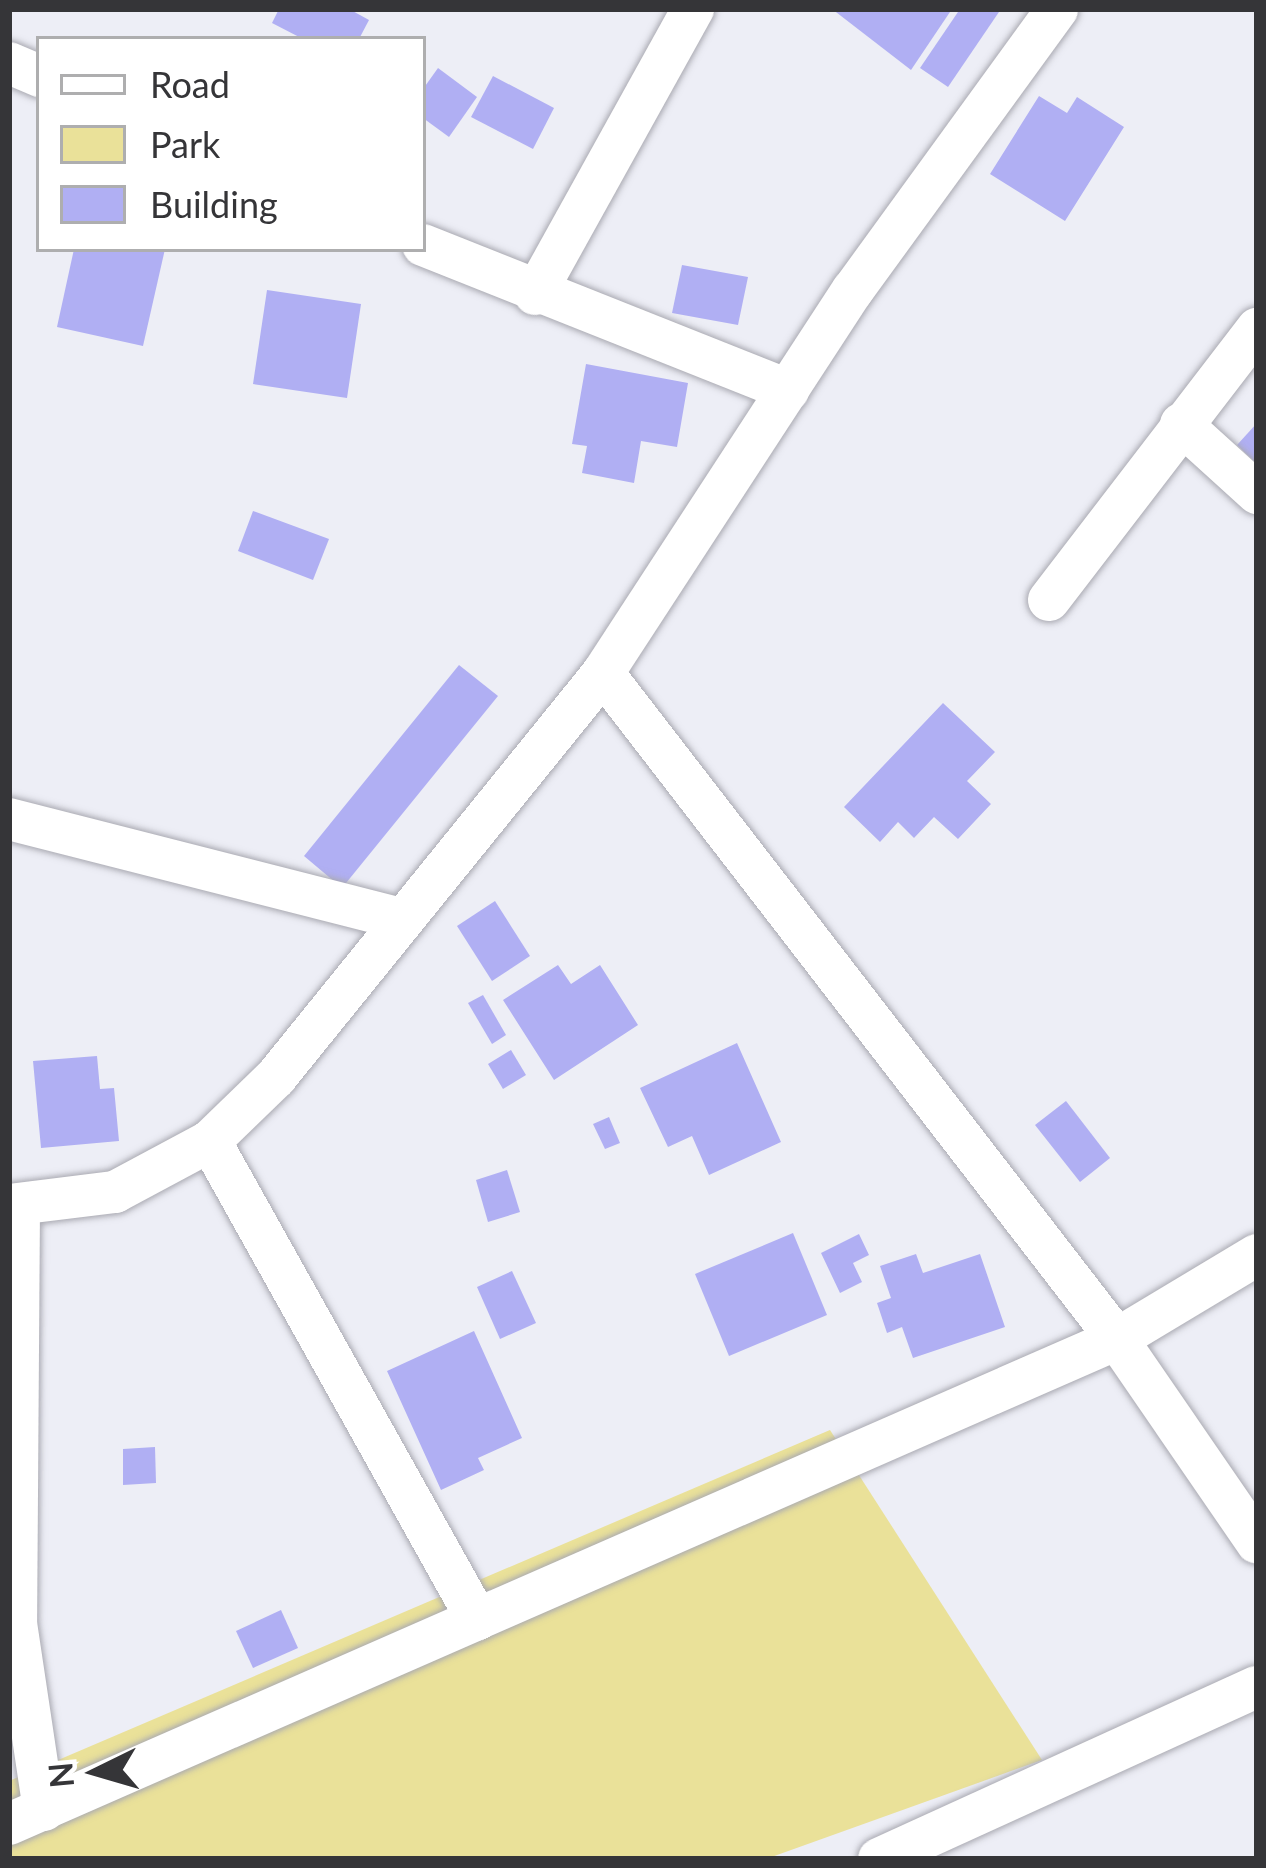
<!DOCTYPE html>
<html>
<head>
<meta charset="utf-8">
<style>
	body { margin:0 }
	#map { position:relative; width:1266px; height:1868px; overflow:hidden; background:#edeef6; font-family:Lato,sans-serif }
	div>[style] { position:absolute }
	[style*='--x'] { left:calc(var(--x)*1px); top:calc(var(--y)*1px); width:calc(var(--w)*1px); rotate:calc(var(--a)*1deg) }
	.green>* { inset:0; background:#eae199 }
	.building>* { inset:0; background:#b0aff3 }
	.roads { filter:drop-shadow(0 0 3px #aaaab2) drop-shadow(0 0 3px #aaaab2) }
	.street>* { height:42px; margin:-21px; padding:0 21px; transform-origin:21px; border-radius:21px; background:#fff }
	span { translate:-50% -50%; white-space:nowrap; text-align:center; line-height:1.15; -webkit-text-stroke:9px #fff; paint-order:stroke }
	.frame { position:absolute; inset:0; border:12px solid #353538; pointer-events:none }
	.legend { position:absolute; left:36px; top:36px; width:390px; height:216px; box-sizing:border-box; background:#fff; border:3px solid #aeaeaf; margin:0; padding:15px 21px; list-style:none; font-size:36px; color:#353538 }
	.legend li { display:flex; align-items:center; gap:24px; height:60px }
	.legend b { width:60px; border:3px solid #aeaeaf }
	.north { position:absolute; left:36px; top:1712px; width:120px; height:120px; -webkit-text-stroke:9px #fff; paint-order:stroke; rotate:265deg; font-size:33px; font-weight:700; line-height:48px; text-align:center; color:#353538 }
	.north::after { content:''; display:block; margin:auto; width:42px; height:54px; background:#353538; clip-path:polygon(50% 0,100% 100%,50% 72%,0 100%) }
</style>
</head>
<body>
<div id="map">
	<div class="green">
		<i style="clip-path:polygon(830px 1430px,1042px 1760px,766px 1859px,9px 1859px,9px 1781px)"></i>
	</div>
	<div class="building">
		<i style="clip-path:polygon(279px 9px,349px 9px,369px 20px,359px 39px,303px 39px,272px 23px)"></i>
		<i style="clip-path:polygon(832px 9px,952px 9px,911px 70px)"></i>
		<i style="clip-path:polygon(960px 9px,1001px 9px,948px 87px,920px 68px)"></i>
		<i style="clip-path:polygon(438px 68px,477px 97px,449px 137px,423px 118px,423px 89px)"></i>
		<i style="clip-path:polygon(493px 76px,554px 108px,533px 149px,471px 117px)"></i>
		<i style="clip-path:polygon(1039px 96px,1067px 113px,1077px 97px,1124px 127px,1065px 221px,990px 174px)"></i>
		<i style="clip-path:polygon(74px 249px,165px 249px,143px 346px,57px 327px)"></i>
		<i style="clip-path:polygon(682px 265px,748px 277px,738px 325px,672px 313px)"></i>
		<i style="clip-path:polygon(267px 290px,361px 304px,347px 398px,253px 384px)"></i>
		<i style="clip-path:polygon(586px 364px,688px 383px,677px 447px,641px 441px,634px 483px,582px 473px,587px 446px,572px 444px)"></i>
		<i style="clip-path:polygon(1257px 423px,1257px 464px,1237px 445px)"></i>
		<i style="clip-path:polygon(253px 511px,329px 539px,313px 580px,238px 551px)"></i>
		<i style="clip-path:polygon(459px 665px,498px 696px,342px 888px,304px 856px)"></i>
		<i style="clip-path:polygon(943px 703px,995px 752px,967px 781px,991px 804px,958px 839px,934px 817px,914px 838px,898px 822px,880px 842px,844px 807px)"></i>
		<i style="clip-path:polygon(495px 901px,530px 956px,492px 981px,457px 926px)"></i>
		<i style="clip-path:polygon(558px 965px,571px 984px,600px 965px,638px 1025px,554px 1080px,503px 1000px)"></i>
		<i style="clip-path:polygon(483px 995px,506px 1035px,492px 1044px,468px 1003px)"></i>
		<i style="clip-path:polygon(737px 1043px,781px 1142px,709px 1175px,692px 1136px,668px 1147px,640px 1088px)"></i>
		<i style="clip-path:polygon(511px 1050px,526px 1075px,503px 1089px,488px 1064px)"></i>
		<i style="clip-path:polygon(97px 1056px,100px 1089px,114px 1088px,119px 1141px,41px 1148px,33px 1061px)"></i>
		<i style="clip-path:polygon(1066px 1101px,1110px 1158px,1080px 1182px,1035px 1125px)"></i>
		<i style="clip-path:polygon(609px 1117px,620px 1143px,605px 1149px,593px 1124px)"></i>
		<i style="clip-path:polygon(507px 1170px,520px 1212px,488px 1222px,476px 1180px)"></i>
		<i style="clip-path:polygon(793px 1233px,827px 1315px,729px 1356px,695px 1274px)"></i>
		<i style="clip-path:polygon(859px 1234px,869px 1255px,853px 1263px,862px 1282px,840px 1293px,821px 1253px)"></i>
		<i style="clip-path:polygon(916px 1254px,923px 1273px,980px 1254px,1005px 1327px,913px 1358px,902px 1327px,887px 1333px,877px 1303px,891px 1298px,880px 1266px)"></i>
		<i style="clip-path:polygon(512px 1271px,536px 1323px,500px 1339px,477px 1287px)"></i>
		<i style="clip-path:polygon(474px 1331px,522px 1438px,478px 1458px,484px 1470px,441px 1490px,387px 1371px)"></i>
		<i style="clip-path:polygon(155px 1447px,156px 1483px,123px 1485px,123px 1449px)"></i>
		<i style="clip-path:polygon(281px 1610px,298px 1648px,253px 1668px,236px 1631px)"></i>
	</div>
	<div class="roads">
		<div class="street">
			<i style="--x:9;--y:63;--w:33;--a:23"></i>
			<i style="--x:423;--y:245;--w:393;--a:21.7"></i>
			<i style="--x:535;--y:294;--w:326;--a:-61"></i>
			<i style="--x:1181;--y:424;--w:103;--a:42.2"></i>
			<i style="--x:1049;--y:600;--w:342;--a:-52.5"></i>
			<i style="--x:603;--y:673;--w:841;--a:52.34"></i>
			<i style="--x:1117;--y:1339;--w:247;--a:55.5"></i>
			<i style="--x:9;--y:819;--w:401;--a:14.3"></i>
			<i style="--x:210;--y:1141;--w:548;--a:60.81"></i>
			<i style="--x:9;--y:1205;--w:107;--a:-7"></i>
			<i style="--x:115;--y:1192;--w:108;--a:-28.2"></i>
			<i style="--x:210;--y:1141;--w:92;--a:-44.1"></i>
			<i style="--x:276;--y:1077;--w:520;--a:-51.01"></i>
			<i style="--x:603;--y:673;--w:457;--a:-56.9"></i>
			<i style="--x:853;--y:290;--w:347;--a:-54"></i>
			<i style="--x:19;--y:1206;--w:417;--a:90.4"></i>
			<i style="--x:16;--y:1623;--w:189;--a:81.5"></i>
			<i style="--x:9;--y:1824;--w:1209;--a:-23.64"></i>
			<i style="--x:1117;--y:1339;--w:163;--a:-31"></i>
			<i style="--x:879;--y:1859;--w:415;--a:-24.5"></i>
		</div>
	</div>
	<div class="frame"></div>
	<ul class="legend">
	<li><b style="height:15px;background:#fff"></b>Road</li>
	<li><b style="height:33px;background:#eae199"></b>Park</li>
	<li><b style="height:33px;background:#b0aff3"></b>Building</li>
	</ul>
	<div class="north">N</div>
</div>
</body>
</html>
